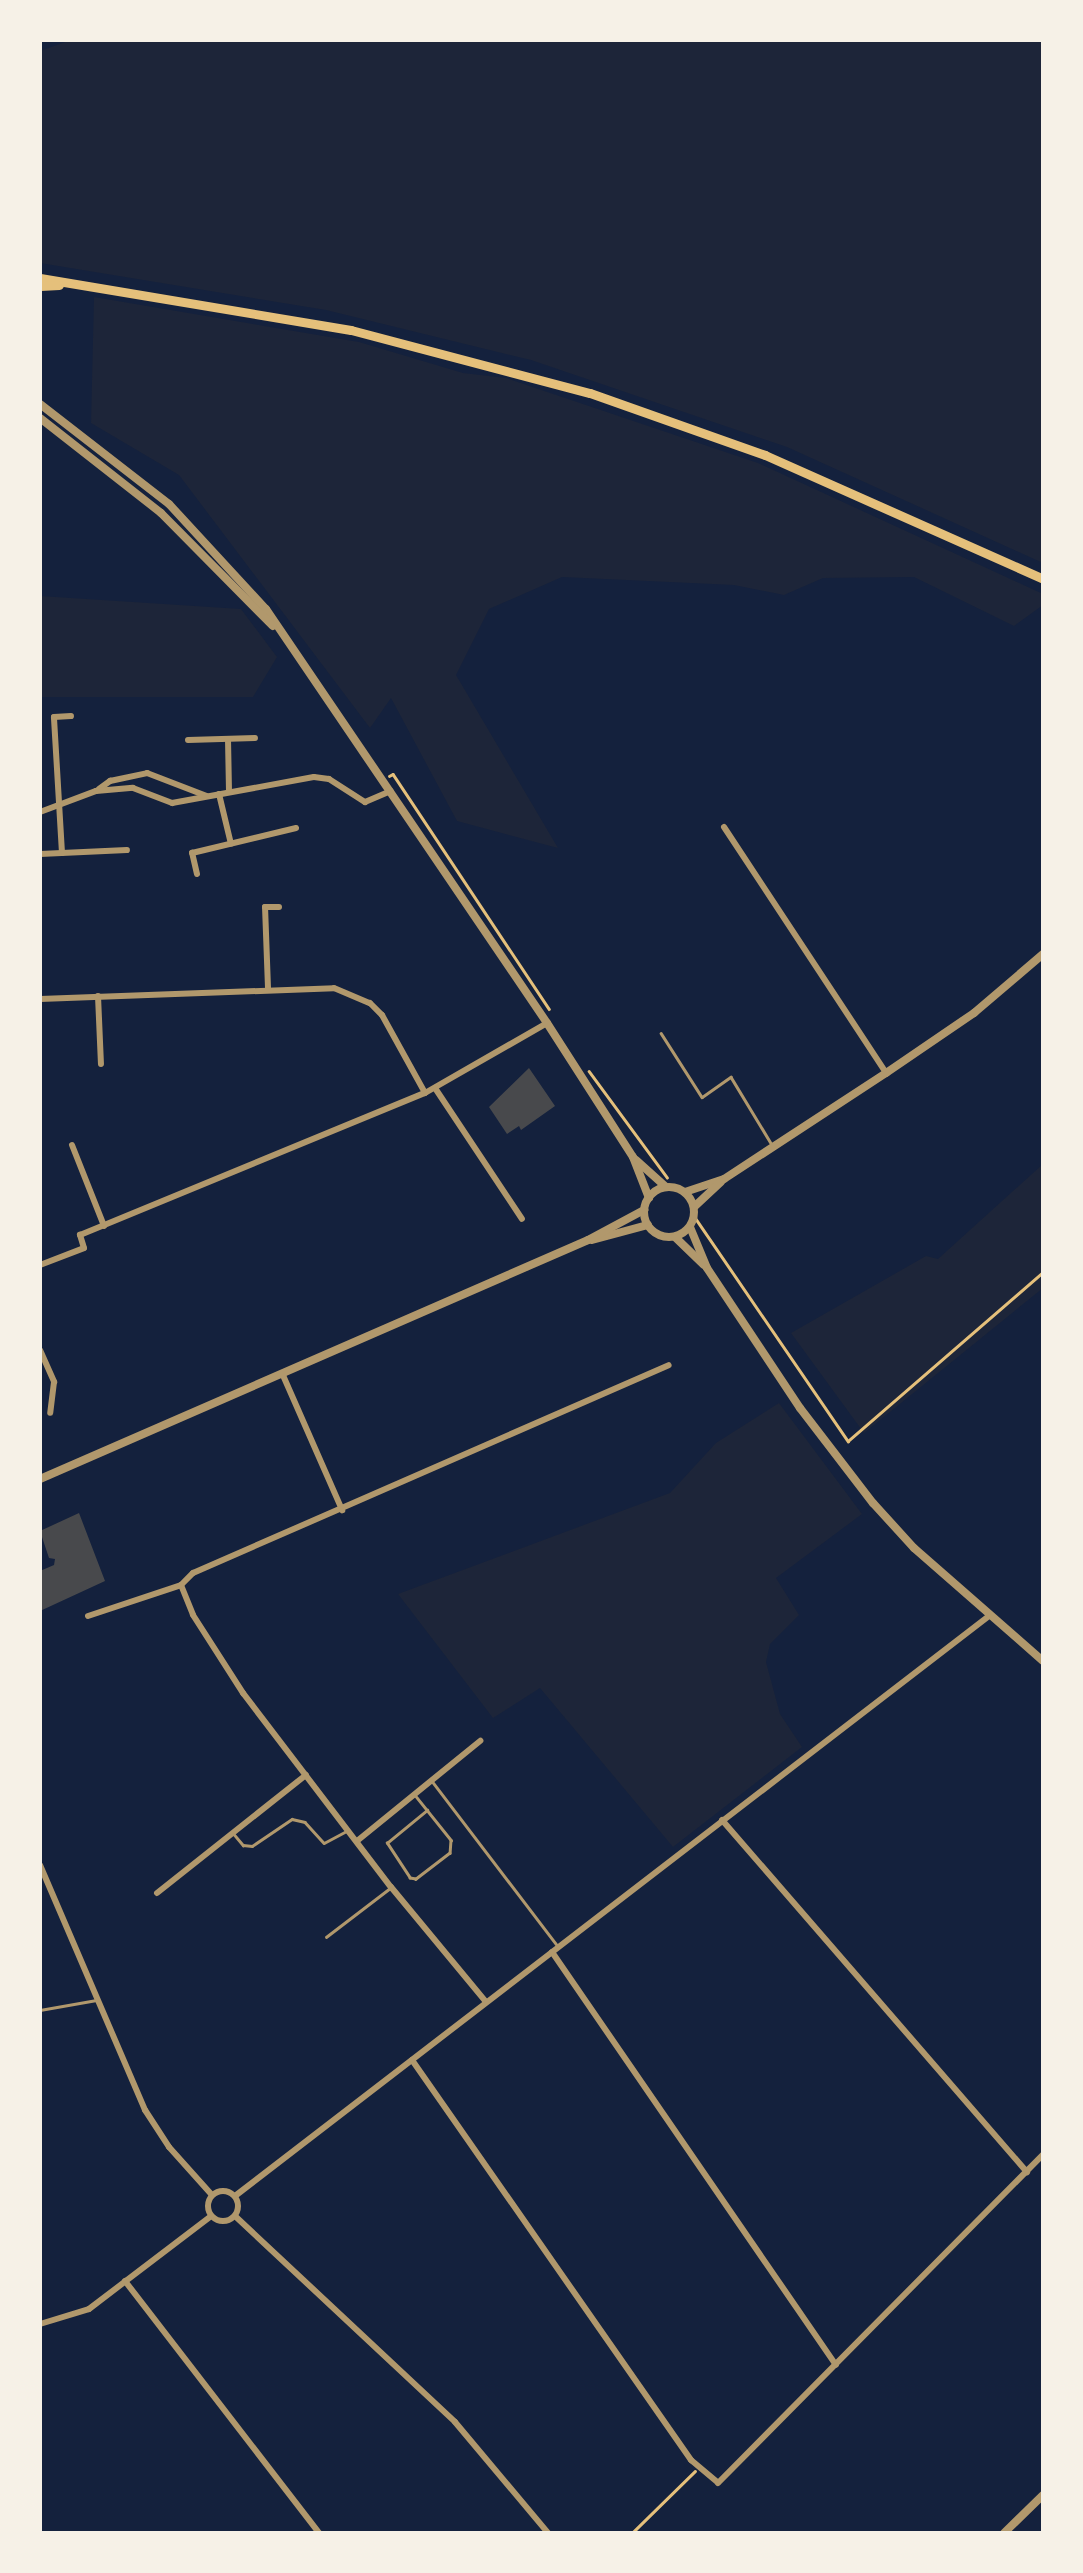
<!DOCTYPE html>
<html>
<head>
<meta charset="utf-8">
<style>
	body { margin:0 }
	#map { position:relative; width:1083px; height:2573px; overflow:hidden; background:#14213d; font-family:"Noto Serif",serif }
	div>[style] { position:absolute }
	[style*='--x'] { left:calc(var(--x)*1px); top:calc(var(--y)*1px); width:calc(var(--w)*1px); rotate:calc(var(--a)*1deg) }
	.green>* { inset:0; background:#1d2539 }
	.building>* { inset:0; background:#48494c }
	.path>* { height:2.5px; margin:-1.25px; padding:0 1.25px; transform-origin:1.25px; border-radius:1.25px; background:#e5c07b }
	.service>* { height:2.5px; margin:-1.25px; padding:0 1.25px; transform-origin:1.25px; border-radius:1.25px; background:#b1986c }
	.minor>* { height:6px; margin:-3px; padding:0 3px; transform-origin:3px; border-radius:3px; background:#b1986c }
	.minor>.ring { margin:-3px; padding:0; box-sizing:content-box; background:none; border:6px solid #b1986c; border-radius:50% }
	.tertiary>* { height:8px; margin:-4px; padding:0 4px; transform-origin:4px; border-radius:4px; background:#b1986c }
	.tertiary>.ring { margin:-4px; padding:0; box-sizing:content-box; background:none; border:8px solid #b1986c; border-radius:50% }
	.primary>* { height:9px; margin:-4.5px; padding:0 4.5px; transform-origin:4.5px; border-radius:4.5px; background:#e5c07b }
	span { translate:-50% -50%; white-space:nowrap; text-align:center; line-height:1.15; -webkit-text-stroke:8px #f6f1e7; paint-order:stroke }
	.frame { position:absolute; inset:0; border:42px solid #f6f1e7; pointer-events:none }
</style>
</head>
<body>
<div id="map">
	<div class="green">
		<i style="clip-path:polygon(71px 40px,1043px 40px,1043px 563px,787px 447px,531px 360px,326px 310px,40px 263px,40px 51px)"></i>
		<i style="clip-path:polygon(94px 297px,359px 342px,463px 373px,506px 378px,758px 463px,1043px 594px,1043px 605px,1014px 626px,914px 577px,823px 578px,784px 595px,734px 585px,562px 577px,489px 609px,456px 675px,558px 848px,457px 821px,391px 698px,370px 728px,179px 475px,91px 423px)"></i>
		<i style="clip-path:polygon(40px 596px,241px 609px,277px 657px,253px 697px,40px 697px)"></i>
		<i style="clip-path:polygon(1043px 1164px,1043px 1288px,864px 1433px,791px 1333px,926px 1256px,938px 1259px)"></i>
		<i style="clip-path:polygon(779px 1403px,862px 1514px,776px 1578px,799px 1615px,770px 1644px,766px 1662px,780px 1714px,802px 1747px,673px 1847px,540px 1688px,493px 1718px,398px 1594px,670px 1493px,716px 1443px)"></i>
	</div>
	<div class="building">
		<i style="clip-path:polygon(529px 1068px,555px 1106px,521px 1130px,519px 1126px,507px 1134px,489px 1107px)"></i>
		<i style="clip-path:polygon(79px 1513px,105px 1581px,40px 1611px,40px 1571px,54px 1565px,55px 1559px,49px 1558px,40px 1531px)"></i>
	</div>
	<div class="path">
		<i style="--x:389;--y:776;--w:4;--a:-27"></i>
		<i style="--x:393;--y:774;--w:282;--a:56.4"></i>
		<i style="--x:589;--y:1071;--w:132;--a:53.7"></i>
		<i style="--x:694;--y:1216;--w:273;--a:55.6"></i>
		<i style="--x:848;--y:1441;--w:258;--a:-40.9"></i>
		<i style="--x:632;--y:2533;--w:88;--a:-44.5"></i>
	</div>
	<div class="service">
		<i style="--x:661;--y:1033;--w:76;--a:57.4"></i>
		<i style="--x:702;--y:1097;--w:35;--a:-35"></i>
		<i style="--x:731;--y:1077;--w:77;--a:58.8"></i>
		<i style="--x:432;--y:1781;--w:206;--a:52.7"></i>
		<i style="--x:415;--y:1795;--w:58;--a:51.3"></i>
		<i style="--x:451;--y:1840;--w:13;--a:94"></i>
		<i style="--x:450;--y:1853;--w:43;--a:142.6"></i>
		<i style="--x:416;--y:1879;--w:6;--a:-171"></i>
		<i style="--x:410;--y:1878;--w:42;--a:-123.3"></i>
		<i style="--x:387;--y:1843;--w:52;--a:-39.5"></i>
		<i style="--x:233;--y:1833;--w:16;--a:50"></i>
		<i style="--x:243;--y:1845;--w:9;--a:6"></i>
		<i style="--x:252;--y:1846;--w:48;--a:-34"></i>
		<i style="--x:292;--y:1819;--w:13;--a:13"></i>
		<i style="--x:305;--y:1822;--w:28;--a:48"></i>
		<i style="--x:324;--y:1843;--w:26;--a:-28"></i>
		<i style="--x:326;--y:1937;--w:81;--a:-37.4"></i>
		<i style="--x:40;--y:2010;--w:57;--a:-10.1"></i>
	</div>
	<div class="minor">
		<i style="--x:228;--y:739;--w:53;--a:88.9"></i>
		<i style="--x:188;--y:740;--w:67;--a:-1.7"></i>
		<i style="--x:99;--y:789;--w:14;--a:-36"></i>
		<i style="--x:110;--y:781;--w:38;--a:-12"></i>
		<i style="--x:147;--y:773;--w:64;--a:21"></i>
		<i style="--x:219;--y:794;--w:51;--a:76.5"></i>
		<i style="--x:40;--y:812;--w:60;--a:-20.6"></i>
		<i style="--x:96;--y:791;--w:37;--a:-5"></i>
		<i style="--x:133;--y:788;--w:42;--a:21"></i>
		<i style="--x:172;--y:803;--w:144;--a:-10.4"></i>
		<i style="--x:314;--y:777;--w:15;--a:8"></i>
		<i style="--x:329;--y:779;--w:43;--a:32.6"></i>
		<i style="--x:365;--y:802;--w:28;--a:-23"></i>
		<i style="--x:724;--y:827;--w:295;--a:56.6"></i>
		<i style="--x:62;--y:853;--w:136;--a:-93.4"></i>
		<i style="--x:54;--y:717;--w:17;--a:-3"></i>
		<i style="--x:40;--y:854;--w:87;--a:-2.6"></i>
		<i style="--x:197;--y:874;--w:22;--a:-103"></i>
		<i style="--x:192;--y:853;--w:107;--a:-13.5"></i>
		<i style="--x:268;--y:988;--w:81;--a:-92.1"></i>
		<i style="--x:265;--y:907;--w:14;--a:0"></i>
		<i style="--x:98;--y:996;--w:68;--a:87.5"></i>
		<i style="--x:40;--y:999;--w:294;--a:-2.1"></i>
		<i style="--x:334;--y:988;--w:39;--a:23"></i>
		<i style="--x:370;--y:1003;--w:17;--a:45"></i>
		<i style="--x:382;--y:1015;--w:89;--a:61.1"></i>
		<i style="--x:435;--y:1088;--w:157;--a:56.4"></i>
		<i style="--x:72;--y:1145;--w:87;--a:68.4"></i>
		<i style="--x:40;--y:1265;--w:47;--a:-21.1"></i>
		<i style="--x:84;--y:1248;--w:14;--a:-107"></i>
		<i style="--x:80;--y:1235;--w:373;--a:-22.4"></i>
		<i style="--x:425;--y:1093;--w:141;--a:-29.8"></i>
		<i style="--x:40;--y:1350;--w:35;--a:66"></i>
		<i style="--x:54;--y:1382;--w:31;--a:97"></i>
		<i style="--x:282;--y:1373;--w:150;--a:66.3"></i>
		<i style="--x:181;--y:1585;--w:32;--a:68"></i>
		<i style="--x:193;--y:1615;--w:93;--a:57.3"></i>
		<i style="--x:243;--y:1693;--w:244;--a:52.7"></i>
		<i style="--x:391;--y:1887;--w:149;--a:50.4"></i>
		<i style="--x:88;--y:1616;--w:98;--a:-18.4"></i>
		<i style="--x:181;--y:1585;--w:17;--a:-45"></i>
		<i style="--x:193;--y:1573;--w:519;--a:-23.6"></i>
		<i style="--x:722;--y:1820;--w:466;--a:49.1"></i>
		<i style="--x:357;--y:1841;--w:159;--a:-39.1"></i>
		<i style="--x:40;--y:1865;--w:267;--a:66.8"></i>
		<i style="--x:145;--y:2110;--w:44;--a:57"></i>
		<i style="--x:169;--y:2147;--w:64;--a:48.1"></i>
		<i style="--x:157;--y:1893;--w:190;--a:-38.4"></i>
		<i style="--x:552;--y:1952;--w:501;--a:55.49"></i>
		<i style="--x:412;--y:2060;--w:488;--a:55.1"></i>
		<i style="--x:691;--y:2460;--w:35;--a:40"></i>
		<i style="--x:718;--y:2483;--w:462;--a:-45.3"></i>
		<i class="ring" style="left:208px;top:2191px;width:24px;height:24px"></i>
		<i style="--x:235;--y:2196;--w:951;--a:-37.57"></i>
		<i style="--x:235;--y:2216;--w:301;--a:43.1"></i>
		<i style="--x:455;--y:2422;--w:145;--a:50"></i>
		<i style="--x:125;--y:2281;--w:318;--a:52.4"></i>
		<i style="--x:40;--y:2324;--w:51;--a:-17"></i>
		<i style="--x:89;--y:2309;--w:153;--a:-37.3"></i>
	</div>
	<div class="tertiary">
		<i style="--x:40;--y:404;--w:163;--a:37.8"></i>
		<i style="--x:169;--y:504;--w:143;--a:47.3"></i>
		<i style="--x:266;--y:609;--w:500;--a:55.83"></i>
		<i style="--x:547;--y:1023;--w:159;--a:57.3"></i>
		<i style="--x:633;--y:1157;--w:44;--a:68.7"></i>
		<i style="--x:40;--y:418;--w:154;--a:38.1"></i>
		<i style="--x:161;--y:513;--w:159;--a:45.3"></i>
		<i style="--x:636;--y:1160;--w:40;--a:42"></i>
		<i class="ring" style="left:644px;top:1187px;width:42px;height:42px"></i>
		<i style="--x:685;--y:1192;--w:41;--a:-18.4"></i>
		<i style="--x:724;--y:1179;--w:194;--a:-33.2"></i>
		<i style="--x:886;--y:1073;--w:107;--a:-34.3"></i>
		<i style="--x:974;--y:1013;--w:91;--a:-40.5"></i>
		<i style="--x:694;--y:1207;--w:37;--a:-43"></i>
		<i style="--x:690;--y:1227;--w:44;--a:67.5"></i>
		<i style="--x:707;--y:1268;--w:168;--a:56.4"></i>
		<i style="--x:800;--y:1408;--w:120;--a:52.5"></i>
		<i style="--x:873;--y:1503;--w:61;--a:47.7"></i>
		<i style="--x:914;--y:1548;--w:171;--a:41.2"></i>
		<i style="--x:675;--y:1237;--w:40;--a:44"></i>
		<i style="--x:592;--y:1240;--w:58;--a:-15"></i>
		<i style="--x:40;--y:1479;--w:598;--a:-23.56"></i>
		<i style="--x:588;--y:1240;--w:64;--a:-28.2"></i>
		<i style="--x:1004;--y:2533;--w:54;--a:-44.3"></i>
	</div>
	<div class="primary">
		<i style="--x:40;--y:278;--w:315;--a:9.5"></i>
		<i style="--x:351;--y:330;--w:247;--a:14.8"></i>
		<i style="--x:590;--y:393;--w:186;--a:19.5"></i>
		<i style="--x:765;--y:455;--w:304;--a:24"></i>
		<i style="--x:40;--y:286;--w:19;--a:-3"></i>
	</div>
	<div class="frame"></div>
</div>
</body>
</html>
